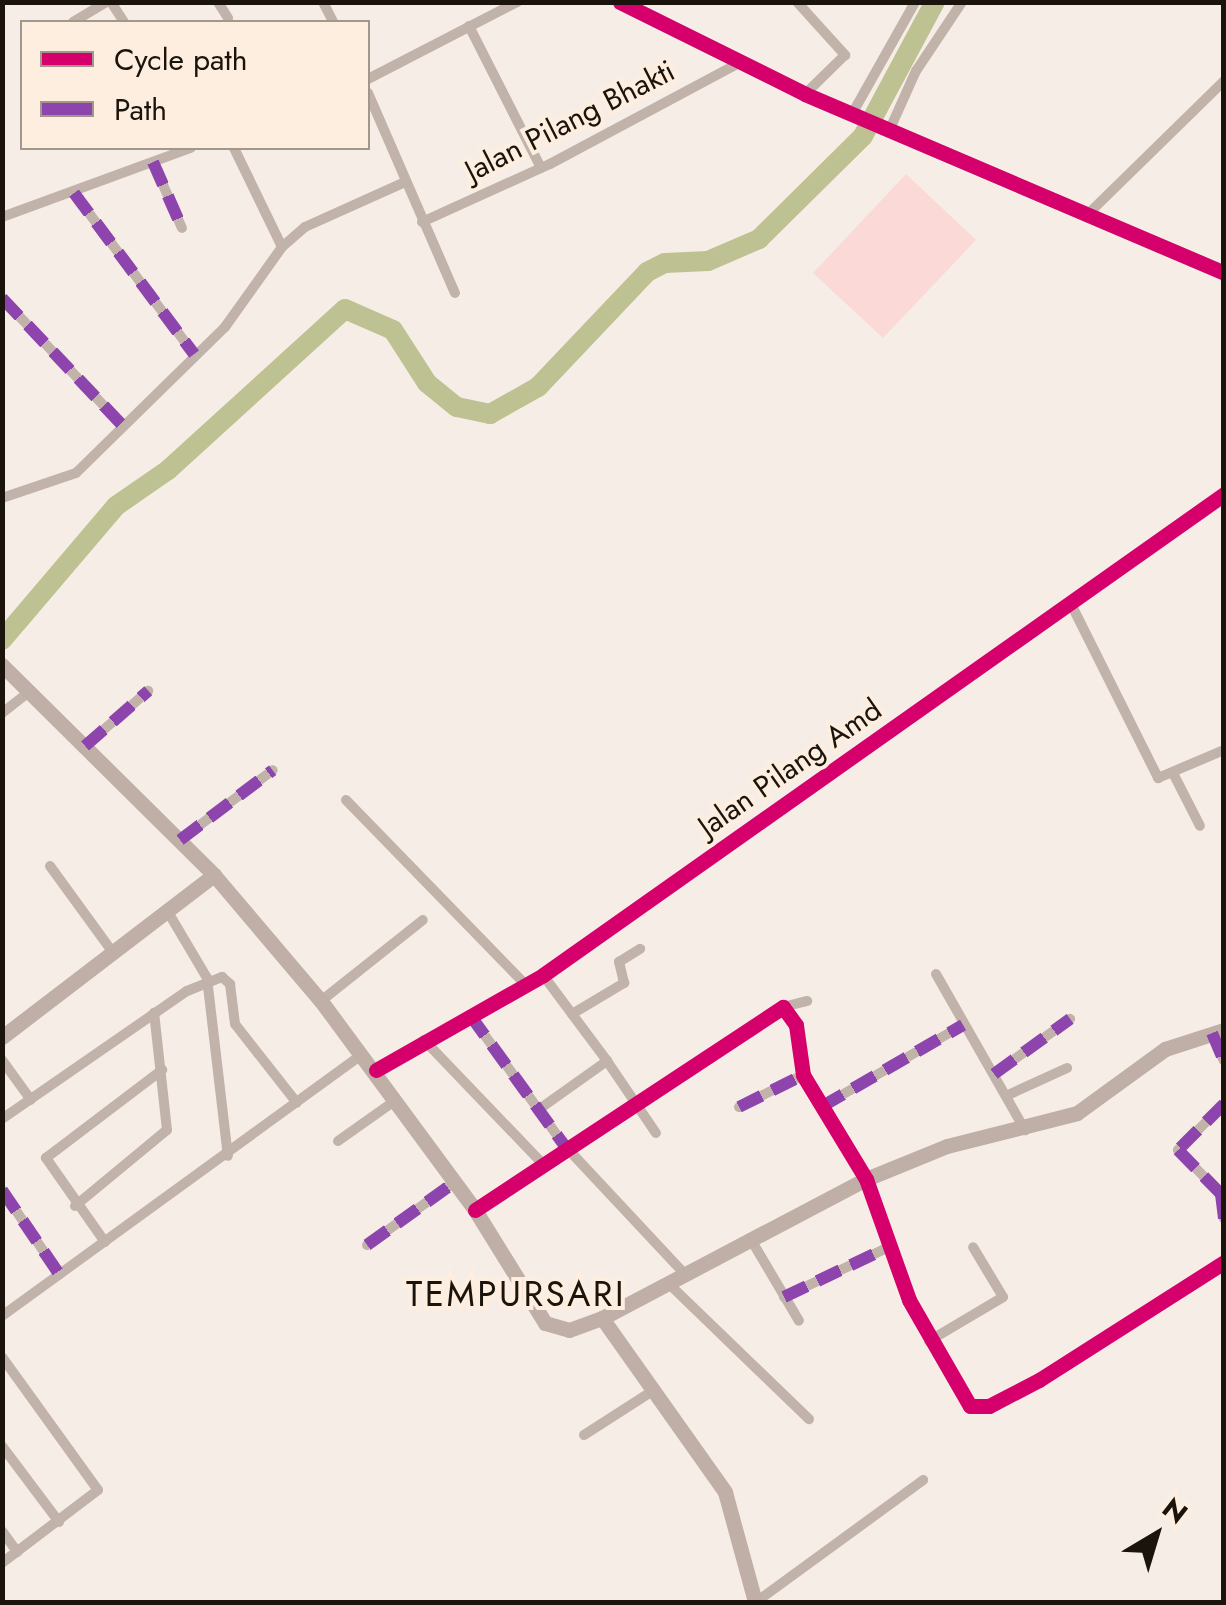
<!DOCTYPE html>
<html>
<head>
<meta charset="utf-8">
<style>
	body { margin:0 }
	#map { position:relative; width:1226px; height:1605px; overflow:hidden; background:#f6eee6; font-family:Jost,sans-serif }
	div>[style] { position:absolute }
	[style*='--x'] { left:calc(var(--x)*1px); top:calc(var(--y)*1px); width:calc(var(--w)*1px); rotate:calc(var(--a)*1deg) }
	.green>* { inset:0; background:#fad9d6 }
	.river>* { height:20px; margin:-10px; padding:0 10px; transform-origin:10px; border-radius:10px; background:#bec192 }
	.street>* { height:10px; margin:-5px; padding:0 5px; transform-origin:5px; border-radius:5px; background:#c1b2aa }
	.secondary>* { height:15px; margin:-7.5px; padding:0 7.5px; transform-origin:7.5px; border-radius:7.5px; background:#c0afa7 }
	.quiet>* { height:12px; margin-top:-6px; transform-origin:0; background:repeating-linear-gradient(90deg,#8e44ad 0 25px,transparent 0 37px) }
	.cycleway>* { height:15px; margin:-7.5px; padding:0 7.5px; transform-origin:7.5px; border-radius:7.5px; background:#d6006c }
	span { translate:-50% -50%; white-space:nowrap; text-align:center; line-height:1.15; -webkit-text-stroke:8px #fdeedf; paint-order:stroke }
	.street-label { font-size:30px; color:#1a140d }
	.quarter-label { font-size:35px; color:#1a140d; letter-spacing:2.5px }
	.frame { position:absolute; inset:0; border:5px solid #1a140d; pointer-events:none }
	.legend { position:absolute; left:20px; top:20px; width:350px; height:130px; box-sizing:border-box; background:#fdeedf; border:2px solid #a2978b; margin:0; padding:12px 18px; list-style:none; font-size:30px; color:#1a140d }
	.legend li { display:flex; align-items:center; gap:20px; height:50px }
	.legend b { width:50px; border:2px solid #a2978b }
	.north { position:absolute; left:1106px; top:1485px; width:100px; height:100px; -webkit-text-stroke:8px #fdeedf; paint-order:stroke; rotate:38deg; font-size:28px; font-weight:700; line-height:40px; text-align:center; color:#1a140d }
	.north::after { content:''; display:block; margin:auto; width:35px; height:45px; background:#1a140d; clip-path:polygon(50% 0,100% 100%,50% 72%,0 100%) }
</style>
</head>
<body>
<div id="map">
	<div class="green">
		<i style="clip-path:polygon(906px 174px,976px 240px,883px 338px,813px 273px)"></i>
	</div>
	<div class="river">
		<i style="--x:2;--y:640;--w:176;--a:-49.6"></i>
		<i style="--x:116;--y:506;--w:63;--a:-34.7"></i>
		<i style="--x:168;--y:470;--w:239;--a:-42.3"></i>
		<i style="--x:345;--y:309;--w:52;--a:23.6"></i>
		<i style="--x:393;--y:330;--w:63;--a:57.3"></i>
		<i style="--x:427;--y:383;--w:38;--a:39"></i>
		<i style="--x:457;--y:407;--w:34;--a:12"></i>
		<i style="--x:490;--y:414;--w:55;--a:-29.4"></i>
		<i style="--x:538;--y:387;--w:158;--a:-46.5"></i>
		<i style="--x:647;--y:272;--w:20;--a:-27"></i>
		<i style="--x:665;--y:263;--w:43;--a:-2.7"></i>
		<i style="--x:708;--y:261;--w:56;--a:-23.3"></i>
		<i style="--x:759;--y:239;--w:146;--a:-44.7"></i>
		<i style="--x:863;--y:136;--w:152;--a:-61.8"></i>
	</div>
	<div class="street">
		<i style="--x:111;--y:2;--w:24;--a:57"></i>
		<i style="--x:218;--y:2;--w:19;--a:58"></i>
		<i style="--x:323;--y:2;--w:22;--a:63"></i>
		<i style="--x:797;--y:2;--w:72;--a:47.8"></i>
		<i style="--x:845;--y:55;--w:56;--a:135.7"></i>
		<i style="--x:73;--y:22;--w:39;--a:-31"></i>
		<i style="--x:469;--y:26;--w:159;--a:63.1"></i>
		<i style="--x:368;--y:79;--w:168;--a:-27.3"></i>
		<i style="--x:368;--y:93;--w:218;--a:66.5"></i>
		<i style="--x:852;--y:114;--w:129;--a:-60.6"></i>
		<i style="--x:889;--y:131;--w:66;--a:-65.8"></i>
		<i style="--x:916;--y:71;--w:83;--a:-56.3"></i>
		<i style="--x:234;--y:148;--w:110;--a:64.1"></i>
		<i style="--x:153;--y:162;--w:72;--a:66.3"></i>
		<i style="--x:74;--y:193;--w:201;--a:53.3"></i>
		<i style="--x:1086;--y:216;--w:193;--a:-44.4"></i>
		<i style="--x:2;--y:217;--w:201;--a:-20.1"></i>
		<i style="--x:422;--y:222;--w:141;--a:-24.4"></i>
		<i style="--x:550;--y:164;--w:214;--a:-28.1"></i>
		<i style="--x:2;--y:298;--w:176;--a:46.6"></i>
		<i style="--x:2;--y:498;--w:78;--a:-18.7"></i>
		<i style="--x:76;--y:473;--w:209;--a:-44.4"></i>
		<i style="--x:225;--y:327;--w:98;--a:-54.5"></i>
		<i style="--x:282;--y:247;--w:30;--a:-41"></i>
		<i style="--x:305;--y:227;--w:110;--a:-24.2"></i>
		<i style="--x:1071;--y:604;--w:195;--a:63.4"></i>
		<i style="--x:1158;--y:778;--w:72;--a:-23"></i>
		<i style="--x:2;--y:713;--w:34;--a:-38"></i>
		<i style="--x:85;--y:746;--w:84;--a:-41.1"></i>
		<i style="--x:1174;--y:775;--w:57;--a:63"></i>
		<i style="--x:346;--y:800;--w:258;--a:45.8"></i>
		<i style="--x:180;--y:840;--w:116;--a:-37"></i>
		<i style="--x:50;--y:866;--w:109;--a:54"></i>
		<i style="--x:168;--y:912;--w:77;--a:59.4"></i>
		<i style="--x:207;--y:978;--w:179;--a:83.3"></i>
		<i style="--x:936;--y:974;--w:180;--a:60.3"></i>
		<i style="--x:543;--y:975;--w:107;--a:53.3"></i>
		<i style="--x:321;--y:1001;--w:130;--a:-38.5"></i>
		<i style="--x:783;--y:1007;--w:25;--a:-14"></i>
		<i style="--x:572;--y:1014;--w:61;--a:-30.8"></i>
		<i style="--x:624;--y:983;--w:22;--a:-103"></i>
		<i style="--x:619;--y:962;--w:25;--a:-32"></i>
		<i style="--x:470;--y:1015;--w:162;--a:54.1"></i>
		<i style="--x:565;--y:1146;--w:174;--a:46.9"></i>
		<i style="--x:1212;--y:1033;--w:30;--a:67"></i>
		<i style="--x:424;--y:1040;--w:169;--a:46.2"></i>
		<i style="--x:2;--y:1060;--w:49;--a:54.1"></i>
		<i style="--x:376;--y:1070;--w:192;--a:-29.6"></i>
		<i style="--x:543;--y:975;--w:834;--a:-35.23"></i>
		<i style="--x:994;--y:1074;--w:94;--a:-35.9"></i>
		<i style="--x:1008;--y:1095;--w:65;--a:-24.6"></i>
		<i style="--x:1224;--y:1104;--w:65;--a:135"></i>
		<i style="--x:1178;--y:1150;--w:62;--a:45.7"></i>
		<i style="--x:1221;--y:1194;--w:25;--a:83"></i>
		<i style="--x:739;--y:1107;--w:72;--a:-26.6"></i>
		<i style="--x:821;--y:1107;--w:164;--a:-30"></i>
		<i style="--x:538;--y:1110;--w:85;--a:-35.4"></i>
		<i style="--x:607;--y:1061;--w:87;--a:55.8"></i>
		<i style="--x:2;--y:1119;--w:225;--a:-34.7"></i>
		<i style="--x:187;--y:991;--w:38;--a:-22"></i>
		<i style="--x:222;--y:977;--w:11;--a:41"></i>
		<i style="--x:230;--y:984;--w:40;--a:82.9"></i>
		<i style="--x:235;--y:1024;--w:100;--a:51.9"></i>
		<i style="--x:338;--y:1141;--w:71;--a:-35.3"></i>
		<i style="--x:2;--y:1190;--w:102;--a:55.8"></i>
		<i style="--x:75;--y:1206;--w:119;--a:-39.6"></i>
		<i style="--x:167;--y:1130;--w:118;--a:-96.3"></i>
		<i style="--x:475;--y:1210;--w:369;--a:-33.4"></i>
		<i style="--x:783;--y:1007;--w:22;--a:54"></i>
		<i style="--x:796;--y:1025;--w:50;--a:82"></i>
		<i style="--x:803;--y:1075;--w:122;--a:58.8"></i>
		<i style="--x:866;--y:1179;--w:128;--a:70.4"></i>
		<i style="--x:909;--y:1300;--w:122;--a:60.1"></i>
		<i style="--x:970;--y:1406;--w:19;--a:0"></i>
		<i style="--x:989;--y:1406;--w:56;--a:-27.5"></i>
		<i style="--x:1039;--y:1380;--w:219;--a:-32.5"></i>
		<i style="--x:750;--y:1238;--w:96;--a:59.4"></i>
		<i style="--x:105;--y:1242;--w:103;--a:-125.1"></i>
		<i style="--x:46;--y:1158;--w:146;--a:-37.2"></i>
		<i style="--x:367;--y:1245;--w:108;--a:-35.6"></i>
		<i style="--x:668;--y:1283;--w:196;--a:44"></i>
		<i style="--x:784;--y:1297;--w:119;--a:-25.5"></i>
		<i style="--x:2;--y:1316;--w:446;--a:-36"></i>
		<i style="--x:929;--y:1341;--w:86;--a:-30.7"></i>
		<i style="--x:1003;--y:1297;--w:58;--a:-121"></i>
		<i style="--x:2;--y:1357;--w:164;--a:54.2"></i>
		<i style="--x:98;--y:1490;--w:121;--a:142.8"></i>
		<i style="--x:584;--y:1435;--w:80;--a:-32.7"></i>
		<i style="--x:2;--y:1446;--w:95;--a:53.1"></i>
		<i style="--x:2;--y:1531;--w:26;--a:54"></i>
		<i style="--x:756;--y:1602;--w:207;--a:-36.1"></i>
	</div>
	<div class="secondary">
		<i style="--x:620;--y:2;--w:207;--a:26.4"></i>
		<i style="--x:805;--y:94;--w:456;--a:23.1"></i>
		<i style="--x:2;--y:665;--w:298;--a:44.7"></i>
		<i style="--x:214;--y:875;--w:165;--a:49.7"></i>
		<i style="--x:321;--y:1001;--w:260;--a:53.6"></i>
		<i style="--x:475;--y:1210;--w:133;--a:58.2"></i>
		<i style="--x:545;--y:1323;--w:25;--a:16"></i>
		<i style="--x:569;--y:1330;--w:35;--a:-20"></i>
		<i style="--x:602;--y:1318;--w:213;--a:54.7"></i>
		<i style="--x:725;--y:1492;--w:114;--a:74.7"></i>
		<i style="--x:2;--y:1037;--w:267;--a:-37.4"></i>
		<i style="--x:602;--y:1318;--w:298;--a:-27.8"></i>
		<i style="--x:866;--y:1179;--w:87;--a:-22.2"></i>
		<i style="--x:947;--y:1146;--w:134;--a:-14.2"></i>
		<i style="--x:1077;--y:1113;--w:109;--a:-36"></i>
		<i style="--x:1165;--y:1049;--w:62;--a:-17.9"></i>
	</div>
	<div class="quiet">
		<i style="--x:153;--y:162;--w:72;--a:66.3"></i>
		<i style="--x:74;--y:193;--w:201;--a:53.3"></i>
		<i style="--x:2;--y:298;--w:176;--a:46.6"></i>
		<i style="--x:85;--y:746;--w:84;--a:-41.1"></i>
		<i style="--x:180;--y:840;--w:116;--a:-37"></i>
		<i style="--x:470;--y:1015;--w:162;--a:54.1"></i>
		<i style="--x:1212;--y:1033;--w:30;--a:67"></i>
		<i style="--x:994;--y:1074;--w:94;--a:-35.9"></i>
		<i style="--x:1224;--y:1104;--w:65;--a:135"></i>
		<i style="--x:1178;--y:1150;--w:62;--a:45.7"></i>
		<i style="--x:1221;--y:1194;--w:25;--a:83"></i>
		<i style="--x:739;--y:1107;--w:72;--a:-26.6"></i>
		<i style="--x:821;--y:1107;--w:164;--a:-30"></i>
		<i style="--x:2;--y:1190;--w:102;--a:55.8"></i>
		<i style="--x:367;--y:1245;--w:108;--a:-35.6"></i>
		<i style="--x:784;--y:1297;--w:119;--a:-25.5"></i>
	</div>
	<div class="cycleway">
		<i style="--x:620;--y:2;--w:207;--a:26.4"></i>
		<i style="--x:805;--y:94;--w:456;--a:23.1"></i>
		<i style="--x:376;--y:1070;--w:192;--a:-29.6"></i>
		<i style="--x:543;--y:975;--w:834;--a:-35.23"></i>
		<i style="--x:475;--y:1210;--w:369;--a:-33.4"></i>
		<i style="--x:783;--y:1007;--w:22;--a:54"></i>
		<i style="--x:796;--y:1025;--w:50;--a:82"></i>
		<i style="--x:803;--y:1075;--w:122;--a:58.8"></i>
		<i style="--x:866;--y:1179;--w:128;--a:70.4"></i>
		<i style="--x:909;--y:1300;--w:122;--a:60.1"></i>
		<i style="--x:970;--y:1406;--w:19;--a:0"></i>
		<i style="--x:989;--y:1406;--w:56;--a:-27.5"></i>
		<i style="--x:1039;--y:1380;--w:219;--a:-32.5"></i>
	</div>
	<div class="street-label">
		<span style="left:570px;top:121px;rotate:-27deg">Jalan Pilang Bhakti</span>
		<span style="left:790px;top:768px;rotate:-35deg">Jalan Pilang Amd</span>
	</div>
	<div class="quarter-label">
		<span style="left:516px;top:1294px">TEMPURSARI</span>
	</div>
	<div class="frame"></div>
	<ul class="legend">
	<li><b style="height:12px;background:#d6006c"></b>Cycle path</li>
	<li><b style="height:12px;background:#8e44ad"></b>Path</li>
	</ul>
	<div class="north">N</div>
</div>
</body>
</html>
